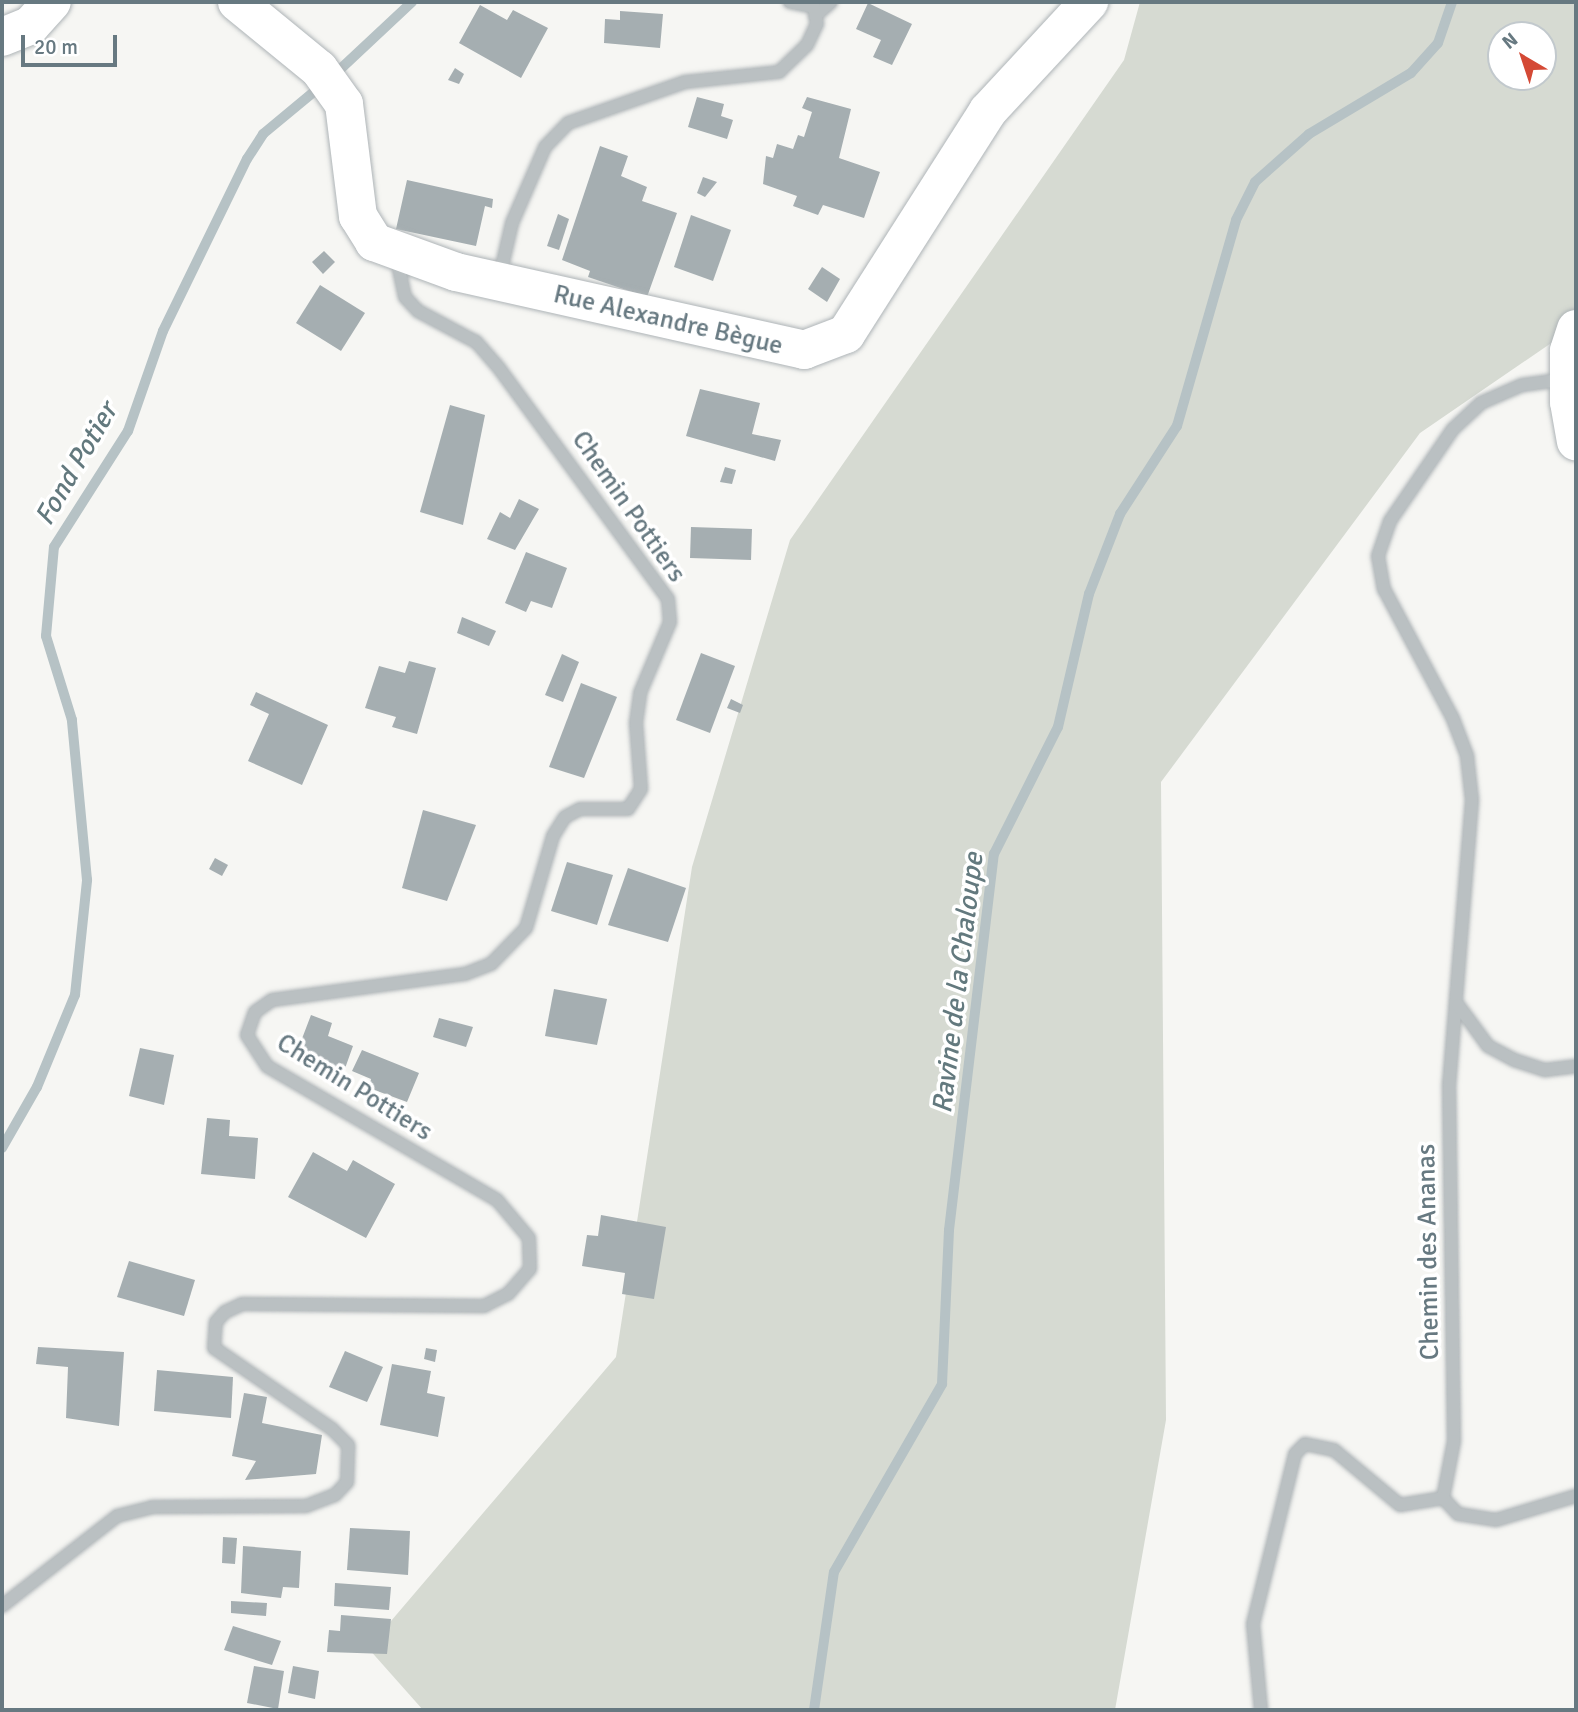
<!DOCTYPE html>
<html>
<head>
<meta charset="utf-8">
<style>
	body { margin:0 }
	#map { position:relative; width:1578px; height:1712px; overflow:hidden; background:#f6f6f3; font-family:Signika,sans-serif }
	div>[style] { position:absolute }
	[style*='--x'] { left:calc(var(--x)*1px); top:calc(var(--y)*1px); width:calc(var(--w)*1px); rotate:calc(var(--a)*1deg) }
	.green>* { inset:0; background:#d6dad2 }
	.stream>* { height:10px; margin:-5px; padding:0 5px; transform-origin:5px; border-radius:5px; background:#b6c2c5 }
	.building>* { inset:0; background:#a5aeb1 }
	.roads { filter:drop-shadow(0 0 2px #aeb4b7) drop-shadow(0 0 2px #aeb4b7) }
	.minor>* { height:12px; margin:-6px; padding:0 6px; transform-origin:6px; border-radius:6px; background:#bac0c2 }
	.major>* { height:38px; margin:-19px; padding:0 19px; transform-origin:19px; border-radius:19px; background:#fff }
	span { translate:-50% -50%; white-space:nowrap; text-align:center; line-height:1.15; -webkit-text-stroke:7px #fff; paint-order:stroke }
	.street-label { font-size:26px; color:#677981 }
	.water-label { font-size:28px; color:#63797e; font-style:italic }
	.frame { position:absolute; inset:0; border:4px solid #677981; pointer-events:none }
	.north { position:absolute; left:1487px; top:21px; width:70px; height:70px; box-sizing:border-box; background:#fff; border:2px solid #c2c9cd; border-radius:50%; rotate:321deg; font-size:19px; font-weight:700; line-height:28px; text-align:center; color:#677981 }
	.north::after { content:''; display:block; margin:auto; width:24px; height:32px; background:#d44935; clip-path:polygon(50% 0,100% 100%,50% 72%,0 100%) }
	.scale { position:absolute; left:21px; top:35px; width:96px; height:32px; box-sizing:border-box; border:4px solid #677981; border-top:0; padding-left:9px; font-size:21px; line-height:24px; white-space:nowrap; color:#677981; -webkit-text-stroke:5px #fff; paint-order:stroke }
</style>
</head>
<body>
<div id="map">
	<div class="green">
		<i style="clip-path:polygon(evenodd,1140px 2px,1576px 2px,1576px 326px,1420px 433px,1161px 782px,1166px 1420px,1115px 1710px,423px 1710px,368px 1648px,616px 1357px,692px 867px,790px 540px,1124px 60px,1140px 2px,1501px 35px,1543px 35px,1543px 77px,1501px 77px,1501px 35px)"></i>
	</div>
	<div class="stream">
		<i style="--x:334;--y:75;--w:107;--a:-43.1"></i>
		<i style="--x:2;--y:1148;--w:70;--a:-60.2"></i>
		<i style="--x:37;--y:1087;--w:100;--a:-67.6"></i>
		<i style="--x:75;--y:995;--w:116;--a:-84"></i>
		<i style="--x:87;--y:880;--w:161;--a:-95.4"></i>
		<i style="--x:72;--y:720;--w:88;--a:-107.2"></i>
		<i style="--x:46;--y:636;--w:89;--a:-84.9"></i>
		<i style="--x:54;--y:547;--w:138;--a:-57.5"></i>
		<i style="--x:128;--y:431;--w:106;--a:-70.7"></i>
		<i style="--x:163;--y:331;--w:191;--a:-64"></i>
		<i style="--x:247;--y:159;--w:30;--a:-57"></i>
		<i style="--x:263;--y:134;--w:77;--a:-39.7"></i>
		<i style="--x:814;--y:1710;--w:139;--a:-81.8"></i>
		<i style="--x:834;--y:1572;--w:217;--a:-60.1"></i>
		<i style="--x:942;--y:1384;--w:154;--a:-87.4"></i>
		<i style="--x:949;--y:1230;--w:379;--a:-83.2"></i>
		<i style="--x:994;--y:854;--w:142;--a:-63.3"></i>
		<i style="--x:1058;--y:727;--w:137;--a:-76.9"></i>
		<i style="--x:1089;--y:594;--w:86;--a:-68.8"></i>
		<i style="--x:1120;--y:514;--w:105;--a:-57.1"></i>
		<i style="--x:1177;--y:426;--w:214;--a:-74"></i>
		<i style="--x:1236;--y:220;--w:42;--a:-63.4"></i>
		<i style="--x:1255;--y:182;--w:72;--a:-41.6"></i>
		<i style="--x:1309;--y:134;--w:119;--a:-30.9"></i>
		<i style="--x:1411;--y:73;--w:40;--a:-48"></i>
		<i style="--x:1438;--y:43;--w:43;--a:-71.1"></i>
	</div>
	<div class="building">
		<i style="clip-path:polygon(868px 3px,912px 24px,892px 65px,873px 57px,881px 40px,856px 29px)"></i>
		<i style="clip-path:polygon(480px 5px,507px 20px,513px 10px,548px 28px,521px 78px,459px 43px)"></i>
		<i style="clip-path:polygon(620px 11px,663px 14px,660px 48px,604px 43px,605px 19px,620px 20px)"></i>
		<i style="clip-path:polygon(455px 68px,464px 74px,459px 84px,448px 80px)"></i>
		<i style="clip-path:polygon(697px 97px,724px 104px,721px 116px,733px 120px,727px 139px,688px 127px)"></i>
		<i style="clip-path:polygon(807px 97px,851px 109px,839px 158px,880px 172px,864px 218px,823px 205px,818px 215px,793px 206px,797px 196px,763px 184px,766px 156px,773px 158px,777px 144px,793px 149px,798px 135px,804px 137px,812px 112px,802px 108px)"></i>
		<i style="clip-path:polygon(600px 146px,628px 156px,621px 176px,647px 187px,642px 201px,677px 213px,647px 297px,588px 277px,590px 271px,562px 260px)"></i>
		<i style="clip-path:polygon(703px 177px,717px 182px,705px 197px,697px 193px)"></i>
		<i style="clip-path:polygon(407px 180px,493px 199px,492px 208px,485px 206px,476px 246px,396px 229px)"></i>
		<i style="clip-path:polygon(558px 214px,569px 219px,559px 250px,547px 246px)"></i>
		<i style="clip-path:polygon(691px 215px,731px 230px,713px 281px,674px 267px)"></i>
		<i style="clip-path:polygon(324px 251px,335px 262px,323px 274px,312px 262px)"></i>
		<i style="clip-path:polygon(822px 267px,840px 279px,827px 302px,808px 289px)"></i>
		<i style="clip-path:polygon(320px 285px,365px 313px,341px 351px,296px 323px)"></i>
		<i style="clip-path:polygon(700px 389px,760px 403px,752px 434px,781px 440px,775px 461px,686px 436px)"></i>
		<i style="clip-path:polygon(450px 405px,485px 415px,463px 525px,420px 512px)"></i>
		<i style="clip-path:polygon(725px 467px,736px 470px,732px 484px,720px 482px)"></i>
		<i style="clip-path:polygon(519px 499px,539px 509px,515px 550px,487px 539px,500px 512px,510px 518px)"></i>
		<i style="clip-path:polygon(691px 527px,752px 529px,751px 560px,690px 558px)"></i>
		<i style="clip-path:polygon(526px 552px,567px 568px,552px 608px,531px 601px,526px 612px,505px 603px)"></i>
		<i style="clip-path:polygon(462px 617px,496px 631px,489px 646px,457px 633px)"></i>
		<i style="clip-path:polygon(701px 653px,735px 666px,710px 733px,676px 720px)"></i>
		<i style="clip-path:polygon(562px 654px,579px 662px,563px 702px,545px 695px)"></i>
		<i style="clip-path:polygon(409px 661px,436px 668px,417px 734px,392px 727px,396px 717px,365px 708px,379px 666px,405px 673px)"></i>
		<i style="clip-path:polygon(581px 683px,617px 697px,584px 778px,549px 767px)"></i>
		<i style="clip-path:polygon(256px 692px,328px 725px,302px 785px,248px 761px,269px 714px,250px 705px)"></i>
		<i style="clip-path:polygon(731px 699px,743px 705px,740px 713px,727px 708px)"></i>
		<i style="clip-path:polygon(423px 810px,476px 825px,447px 901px,402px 888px)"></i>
		<i style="clip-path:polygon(215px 858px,228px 865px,222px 876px,209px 869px)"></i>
		<i style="clip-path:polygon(567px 862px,613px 875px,597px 925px,551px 911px)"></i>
		<i style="clip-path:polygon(628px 868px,686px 888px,668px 942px,608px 925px)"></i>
		<i style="clip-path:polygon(554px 989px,607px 999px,597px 1045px,545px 1036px)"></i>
		<i style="clip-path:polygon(311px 1015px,332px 1023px,328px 1036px,353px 1046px,343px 1074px,295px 1057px)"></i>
		<i style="clip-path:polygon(439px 1018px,473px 1027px,466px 1047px,433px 1037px)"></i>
		<i style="clip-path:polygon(140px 1048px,174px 1055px,164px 1105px,129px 1096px)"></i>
		<i style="clip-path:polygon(362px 1050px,419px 1073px,407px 1102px,369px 1088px,371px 1079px,352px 1071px)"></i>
		<i style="clip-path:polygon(207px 1118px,230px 1120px,229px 1136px,258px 1138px,255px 1179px,201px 1174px)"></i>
		<i style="clip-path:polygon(313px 1152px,347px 1171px,353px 1160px,395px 1184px,366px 1238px,288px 1197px)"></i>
		<i style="clip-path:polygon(601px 1215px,666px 1227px,654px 1299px,622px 1294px,625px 1273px,582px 1266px,587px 1235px,598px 1236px)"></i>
		<i style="clip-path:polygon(129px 1261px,195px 1280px,184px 1316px,117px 1297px)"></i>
		<i style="clip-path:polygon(38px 1347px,124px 1352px,119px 1426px,66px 1418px,68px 1367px,36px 1364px)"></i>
		<i style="clip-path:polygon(426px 1348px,437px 1350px,435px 1362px,424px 1359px)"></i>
		<i style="clip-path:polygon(345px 1351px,383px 1367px,367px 1402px,329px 1387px)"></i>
		<i style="clip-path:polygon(392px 1364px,431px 1371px,427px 1393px,445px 1397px,438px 1437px,380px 1425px)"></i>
		<i style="clip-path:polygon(157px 1370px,233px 1377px,231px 1418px,154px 1411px)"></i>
		<i style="clip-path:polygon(244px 1393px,267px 1397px,262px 1423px,322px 1435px,316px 1474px,245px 1480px,256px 1461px,232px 1456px)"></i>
		<i style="clip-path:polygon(350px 1528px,410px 1531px,408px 1575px,347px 1570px)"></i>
		<i style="clip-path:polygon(223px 1537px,237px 1538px,235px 1564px,222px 1563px)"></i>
		<i style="clip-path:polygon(243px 1546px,301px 1551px,299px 1588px,283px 1587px,281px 1598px,241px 1593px)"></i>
		<i style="clip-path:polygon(335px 1583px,391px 1587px,389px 1610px,334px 1606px)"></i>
		<i style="clip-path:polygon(231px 1601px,267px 1603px,266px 1616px,231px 1613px)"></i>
		<i style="clip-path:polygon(341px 1615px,391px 1619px,387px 1654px,327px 1652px,329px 1630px,340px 1631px)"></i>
		<i style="clip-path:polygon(233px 1626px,281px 1641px,272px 1665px,224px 1650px)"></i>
		<i style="clip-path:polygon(254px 1666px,284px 1671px,278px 1709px,247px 1703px)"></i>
		<i style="clip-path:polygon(293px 1666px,319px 1671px,315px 1699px,288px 1693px)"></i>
	</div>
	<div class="roads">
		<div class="minor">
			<i style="--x:815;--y:16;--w:21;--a:-41"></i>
			<i style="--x:499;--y:279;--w:57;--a:-76.9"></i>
			<i style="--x:512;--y:223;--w:83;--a:-66.5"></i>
			<i style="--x:545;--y:147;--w:33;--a:-46"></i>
			<i style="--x:568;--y:123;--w:124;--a:-19.3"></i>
			<i style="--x:685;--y:82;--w:95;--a:-6.1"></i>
			<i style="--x:779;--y:72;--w:39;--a:-44"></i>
			<i style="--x:807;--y:45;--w:23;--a:-65"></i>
			<i style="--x:817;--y:24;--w:17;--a:-100"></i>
			<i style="--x:814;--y:7;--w:25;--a:-168"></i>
			<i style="--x:1566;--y:379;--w:44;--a:172.2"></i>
			<i style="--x:1522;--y:385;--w:45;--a:156.3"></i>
			<i style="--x:1481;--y:403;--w:38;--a:137"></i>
			<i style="--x:1453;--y:429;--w:112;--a:124.4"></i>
			<i style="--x:1390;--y:521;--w:37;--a:109"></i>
			<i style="--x:1378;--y:556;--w:34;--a:80"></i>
			<i style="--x:1384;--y:589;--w:147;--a:62"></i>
			<i style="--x:1453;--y:719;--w:40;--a:69"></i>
			<i style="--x:1467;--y:756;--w:44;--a:83.5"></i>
			<i style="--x:1472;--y:800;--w:285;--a:94.6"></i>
			<i style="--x:1449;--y:1084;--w:357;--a:89.2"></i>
			<i style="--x:1454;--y:1441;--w:58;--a:100.9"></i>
			<i style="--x:1443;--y:1498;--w:22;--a:47"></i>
			<i style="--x:1458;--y:1514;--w:38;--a:9"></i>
			<i style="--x:1496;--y:1520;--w:84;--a:-16.7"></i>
			<i style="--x:1458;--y:1005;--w:51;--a:53.8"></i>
			<i style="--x:1488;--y:1046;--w:30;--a:28"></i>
			<i style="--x:1514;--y:1060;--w:33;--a:18"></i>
			<i style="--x:1545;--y:1070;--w:31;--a:-7"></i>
			<i style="--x:2;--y:1606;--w:146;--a:-38"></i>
			<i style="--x:117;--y:1516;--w:36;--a:-14"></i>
			<i style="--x:152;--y:1507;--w:154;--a:-0.4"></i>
			<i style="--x:306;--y:1506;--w:31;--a:-21"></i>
			<i style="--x:335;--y:1495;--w:18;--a:-47"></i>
			<i style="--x:347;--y:1482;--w:37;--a:-88"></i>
			<i style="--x:348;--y:1445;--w:23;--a:-135"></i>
			<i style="--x:332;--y:1429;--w:143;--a:-145.5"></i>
			<i style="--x:214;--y:1348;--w:26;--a:-86"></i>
			<i style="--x:216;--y:1322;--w:13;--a:-48"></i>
			<i style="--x:225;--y:1312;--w:19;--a:-25"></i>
			<i style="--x:242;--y:1304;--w:242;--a:0.5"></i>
			<i style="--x:484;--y:1306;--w:27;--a:-27"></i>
			<i style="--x:508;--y:1294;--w:33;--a:-49"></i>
			<i style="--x:530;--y:1269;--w:31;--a:-92"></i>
			<i style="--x:529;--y:1238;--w:50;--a:-130.1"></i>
			<i style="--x:497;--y:1200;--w:266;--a:-149.8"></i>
			<i style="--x:267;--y:1066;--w:37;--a:-123"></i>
			<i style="--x:247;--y:1035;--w:24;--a:-71"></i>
			<i style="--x:255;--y:1012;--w:21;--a:-35"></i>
			<i style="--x:272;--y:1000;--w:195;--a:-7.7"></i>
			<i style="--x:465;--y:974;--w:28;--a:-21"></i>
			<i style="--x:491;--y:964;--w:50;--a:-45.8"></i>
			<i style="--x:526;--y:928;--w:96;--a:-73.6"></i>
			<i style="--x:553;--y:836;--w:22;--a:-58"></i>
			<i style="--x:565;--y:817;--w:17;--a:-28"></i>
			<i style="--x:580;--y:809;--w:48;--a:0"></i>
			<i style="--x:628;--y:809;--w:24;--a:-57"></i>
			<i style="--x:641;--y:789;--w:66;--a:-94.3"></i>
			<i style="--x:636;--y:723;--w:30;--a:-82"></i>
			<i style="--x:640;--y:693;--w:77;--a:-67.1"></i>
			<i style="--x:670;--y:622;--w:23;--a:-95"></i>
			<i style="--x:668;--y:599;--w:286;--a:-126.2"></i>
			<i style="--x:499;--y:368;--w:35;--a:-131"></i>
			<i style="--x:476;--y:342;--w:66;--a:-151.9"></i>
			<i style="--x:418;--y:311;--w:19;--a:-133"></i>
			<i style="--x:405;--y:297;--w:43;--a:-102.1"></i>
			<i style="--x:1261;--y:1710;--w:86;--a:-95.3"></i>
			<i style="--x:1253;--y:1624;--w:175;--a:-76.1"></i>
			<i style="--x:1295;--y:1454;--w:14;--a:-45"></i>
			<i style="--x:1305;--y:1444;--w:30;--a:12"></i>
			<i style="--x:1334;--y:1450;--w:86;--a:39.8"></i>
			<i style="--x:1400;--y:1505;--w:44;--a:-9.2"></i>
		</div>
		<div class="major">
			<i style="--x:237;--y:2;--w:106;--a:39.3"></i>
			<i style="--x:319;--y:69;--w:43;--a:54.5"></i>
			<i style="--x:344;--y:104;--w:113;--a:82.9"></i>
			<i style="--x:358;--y:216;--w:31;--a:58"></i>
			<i style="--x:374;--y:242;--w:87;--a:20.1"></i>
			<i style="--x:456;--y:272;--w:357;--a:12.6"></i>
			<i style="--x:804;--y:350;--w:45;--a:-20.9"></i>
			<i style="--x:846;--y:334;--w:264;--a:-57.5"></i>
			<i style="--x:988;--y:111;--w:149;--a:-47.2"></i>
			<i style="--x:2;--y:37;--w:31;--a:-22"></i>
			<i style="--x:31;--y:25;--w:31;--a:-48"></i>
			<i style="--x:1576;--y:329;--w:23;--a:108"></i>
			<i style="--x:1569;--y:351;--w:51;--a:90"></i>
			<i style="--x:1569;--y:402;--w:40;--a:80"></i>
		</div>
	</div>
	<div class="street-label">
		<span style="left:668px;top:321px;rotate:13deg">Rue Alexandre Bègue</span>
		<span style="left:628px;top:507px;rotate:55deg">Chemin Pottiers</span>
		<span style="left:354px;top:1088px;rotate:32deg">Chemin Pottiers</span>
		<span style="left:1429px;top:1252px;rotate:-91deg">Chemin des Ananas</span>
	</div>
	<div class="water-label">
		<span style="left:76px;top:464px;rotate:-60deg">Fond Potier</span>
		<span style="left:958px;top:983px;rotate:-83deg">Ravine de la Chaloupe</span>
	</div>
	<div class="frame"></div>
	<div class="north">N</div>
	<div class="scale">20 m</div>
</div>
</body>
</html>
